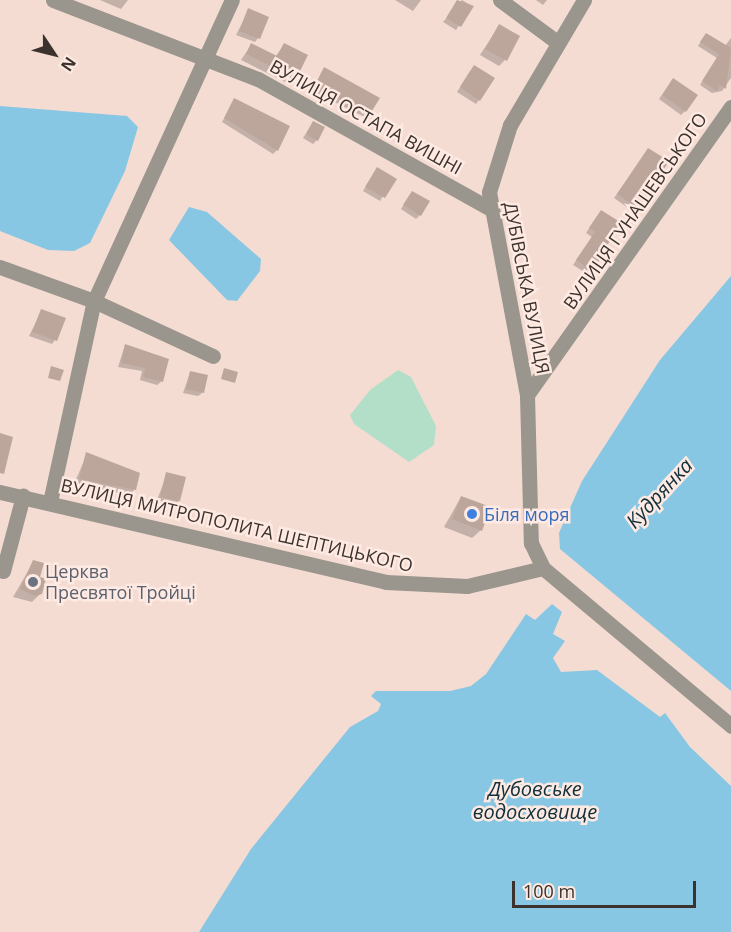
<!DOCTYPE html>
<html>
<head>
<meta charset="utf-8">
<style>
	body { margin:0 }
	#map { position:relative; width:731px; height:932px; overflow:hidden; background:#f4dcd2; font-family:"Open Sans",sans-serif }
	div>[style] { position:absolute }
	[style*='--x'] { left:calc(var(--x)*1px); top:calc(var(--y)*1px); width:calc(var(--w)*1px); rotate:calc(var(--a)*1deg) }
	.green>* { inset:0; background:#b3dfc9 }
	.water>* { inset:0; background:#87c7e4 }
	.shadow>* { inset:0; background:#0003 }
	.building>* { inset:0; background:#bca69c }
	.minor>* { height:15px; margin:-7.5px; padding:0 7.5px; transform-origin:7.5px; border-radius:7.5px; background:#9a968d }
	.dots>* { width:16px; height:16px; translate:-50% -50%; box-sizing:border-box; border:3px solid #feeae2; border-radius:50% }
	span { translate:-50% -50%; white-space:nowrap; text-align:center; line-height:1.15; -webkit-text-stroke:5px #feeae2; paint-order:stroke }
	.street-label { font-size:18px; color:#3b322d }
	.shop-label { font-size:18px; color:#366cbe }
	.left { translate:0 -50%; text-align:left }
	.worship-label { font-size:18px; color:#5b616d }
	.water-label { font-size:20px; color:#102f3b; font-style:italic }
	.north { position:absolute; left:24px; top:24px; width:60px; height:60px; -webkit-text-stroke:4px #feeae2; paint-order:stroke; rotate:125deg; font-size:16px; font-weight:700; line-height:24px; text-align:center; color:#3b322d }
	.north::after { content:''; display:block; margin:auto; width:21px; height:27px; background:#3b322d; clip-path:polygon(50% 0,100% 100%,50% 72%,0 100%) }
	.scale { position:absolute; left:512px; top:881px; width:184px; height:27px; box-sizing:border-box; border:3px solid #3b322d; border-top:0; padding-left:8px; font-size:18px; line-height:21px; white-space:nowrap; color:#3b322d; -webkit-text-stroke:4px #feeae2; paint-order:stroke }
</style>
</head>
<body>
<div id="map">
	<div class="green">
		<i style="clip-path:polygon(398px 370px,411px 377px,436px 426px,434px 445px,409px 462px,354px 424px,350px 415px,370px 390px)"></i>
	</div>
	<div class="water">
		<i style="clip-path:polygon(0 106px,127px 116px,138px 127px,125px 171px,90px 243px,74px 251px,48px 250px,0 231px)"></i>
		<i style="clip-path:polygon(189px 207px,207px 212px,261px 259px,260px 271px,237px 301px,227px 300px,169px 240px)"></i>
		<i style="clip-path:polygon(731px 276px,731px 691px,560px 549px,559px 533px,582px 481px,660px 360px)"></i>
		<i style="clip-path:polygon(552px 604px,562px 612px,553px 634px,565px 641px,553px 658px,561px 672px,597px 670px,660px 717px,665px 713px,690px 747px,731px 786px,731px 932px,199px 932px,251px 849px,350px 727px,378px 711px,381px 704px,371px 696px,376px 691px,450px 691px,471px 686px,486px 674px,526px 614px,535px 620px)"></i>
	</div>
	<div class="shadow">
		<i style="clip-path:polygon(100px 0,128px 0,121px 9px)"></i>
		<i style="clip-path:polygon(395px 0,421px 0,413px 11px)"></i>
		<i style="clip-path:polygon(462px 0,472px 6px,456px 30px,443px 22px)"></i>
		<i style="clip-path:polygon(536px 0,547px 0,543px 5px)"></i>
		<i style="clip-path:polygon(249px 10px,258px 38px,255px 42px,236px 35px)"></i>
		<i style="clip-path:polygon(499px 26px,505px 60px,499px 66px,480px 55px)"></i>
		<i style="clip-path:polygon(703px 38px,725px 46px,731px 38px,731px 78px,722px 91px,712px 93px,700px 85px,717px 58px,698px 46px)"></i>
		<i style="clip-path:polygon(251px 45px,275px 57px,284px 45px,295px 78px,289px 84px,241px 60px)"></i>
		<i style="clip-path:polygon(325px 69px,369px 113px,365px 117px,312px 91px)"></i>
		<i style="clip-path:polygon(470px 71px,479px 100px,476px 104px,457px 92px)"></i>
		<i style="clip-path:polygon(670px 84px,685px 111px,681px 115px,659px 99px)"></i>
		<i style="clip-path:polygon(235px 100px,277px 150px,273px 154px,222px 122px)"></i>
		<i style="clip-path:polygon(313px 122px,317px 140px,313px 144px,303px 138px)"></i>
		<i style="clip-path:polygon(645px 154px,638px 208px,634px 212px,614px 198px)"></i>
		<i style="clip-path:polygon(377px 169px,394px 179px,380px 201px,363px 191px)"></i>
		<i style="clip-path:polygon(409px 196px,420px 215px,416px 219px,401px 209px)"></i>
		<i style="clip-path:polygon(597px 216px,618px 223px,589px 275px,573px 265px,592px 237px,586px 233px)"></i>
		<i style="clip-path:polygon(42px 310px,55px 340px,52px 344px,29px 336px)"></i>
		<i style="clip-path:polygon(125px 345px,161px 382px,157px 385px,140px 380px,142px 371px,118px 367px)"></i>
		<i style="clip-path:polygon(190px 373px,202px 393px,198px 396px,183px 393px)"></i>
		<i style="clip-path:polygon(87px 454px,139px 474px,134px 490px,129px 495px,74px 484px)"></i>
		<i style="clip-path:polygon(167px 474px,179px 501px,175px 505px,157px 500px)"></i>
		<i style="clip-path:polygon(461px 497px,481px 530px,472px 538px,444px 527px)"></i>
		<i style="clip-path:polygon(34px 561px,40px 594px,32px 602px,13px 597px)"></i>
	</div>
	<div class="building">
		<i style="clip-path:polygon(457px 0,474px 6px,461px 27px,446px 18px)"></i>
		<i style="clip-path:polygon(248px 8px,269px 17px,260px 39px,239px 31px)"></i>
		<i style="clip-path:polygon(499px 24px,520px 36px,507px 61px,485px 49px)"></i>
		<i style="clip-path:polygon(706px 33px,731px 48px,726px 89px,720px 85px,717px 91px,702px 81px,719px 54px,700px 42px)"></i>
		<i style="clip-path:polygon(251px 43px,277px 56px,284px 43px,308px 55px,296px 79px,246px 54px)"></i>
		<i style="clip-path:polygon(474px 65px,495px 78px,480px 101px,460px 87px)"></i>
		<i style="clip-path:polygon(324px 67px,380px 98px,370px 114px,314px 87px)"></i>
		<i style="clip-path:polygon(673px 78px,698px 95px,686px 112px,662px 95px)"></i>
		<i style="clip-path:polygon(234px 98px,290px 126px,278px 151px,224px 118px)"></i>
		<i style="clip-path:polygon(313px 121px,325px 127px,318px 141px,306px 134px)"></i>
		<i style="clip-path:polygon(648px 148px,669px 161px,639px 209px,617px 194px)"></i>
		<i style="clip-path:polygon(377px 167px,397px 179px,385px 198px,365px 187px)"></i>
		<i style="clip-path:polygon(412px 191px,430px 201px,421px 216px,403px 205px)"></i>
		<i style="clip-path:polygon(601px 210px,620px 222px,593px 272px,576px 260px,595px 232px,589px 228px)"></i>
		<i style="clip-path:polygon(41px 309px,66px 318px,57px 341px,32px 332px)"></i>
		<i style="clip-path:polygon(125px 344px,169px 359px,163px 382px,143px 377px,145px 368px,121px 363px)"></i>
		<i style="clip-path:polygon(51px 366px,64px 370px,60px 381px,48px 378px)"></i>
		<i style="clip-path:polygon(224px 368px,238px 372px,235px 383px,221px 379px)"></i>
		<i style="clip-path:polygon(190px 371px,208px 375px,204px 393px,186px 389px)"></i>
		<i style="clip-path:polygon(0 433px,13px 437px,4px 474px,0 473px)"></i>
		<i style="clip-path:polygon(86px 452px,140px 473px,136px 490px,79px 479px)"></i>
		<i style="clip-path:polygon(166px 472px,186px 477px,180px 501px,160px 497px)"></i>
		<i style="clip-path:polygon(461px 496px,491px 507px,482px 531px,452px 519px)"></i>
		<i style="clip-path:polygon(33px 560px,44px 563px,40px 577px,46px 579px,42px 594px,35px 596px,20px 589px)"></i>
	</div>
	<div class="minor">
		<i style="--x:53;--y:0;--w:220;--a:21.1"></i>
		<i style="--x:258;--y:79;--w:267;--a:29.2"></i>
		<i style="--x:500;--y:0;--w:71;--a:36.4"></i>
		<i style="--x:584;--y:0;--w:145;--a:120.6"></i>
		<i style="--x:510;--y:125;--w:70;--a:107.4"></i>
		<i style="--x:489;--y:192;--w:207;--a:79.4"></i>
		<i style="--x:527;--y:395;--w:148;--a:88.5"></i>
		<i style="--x:531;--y:543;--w:28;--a:64"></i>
		<i style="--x:543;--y:568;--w:246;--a:40"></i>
		<i style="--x:0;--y:267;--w:100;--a:19.9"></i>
		<i style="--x:94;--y:301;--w:131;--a:24.8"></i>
		<i style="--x:527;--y:395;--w:353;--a:-54.7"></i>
		<i style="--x:0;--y:492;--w:396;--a:13.1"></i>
		<i style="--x:386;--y:582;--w:81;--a:2.8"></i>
		<i style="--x:467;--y:586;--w:78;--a:-13.3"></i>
		<i style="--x:50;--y:502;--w:206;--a:-77.7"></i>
		<i style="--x:94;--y:301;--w:331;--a:-65.4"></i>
		<i style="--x:3;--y:571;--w:78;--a:-75.1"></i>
	</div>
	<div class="dots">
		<i style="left:472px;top:514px;background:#3f7fe0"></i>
		<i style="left:33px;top:582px;background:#6b7280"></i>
	</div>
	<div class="street-label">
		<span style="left:366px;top:117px;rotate:29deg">ВУЛИЦЯ ОСТАПА ВИШНІ</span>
		<span style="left:635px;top:211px;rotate:-55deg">ВУЛИЦЯ ГУНАШЕВСЬКОГО</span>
		<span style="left:527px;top:288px;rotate:79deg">ДУБІВСЬКА ВУЛИЦЯ</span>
		<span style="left:237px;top:525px;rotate:13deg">ВУЛИЦЯ МИТРОПОЛИТА ШЕПТИЦЬКОГО</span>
	</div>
	<div class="shop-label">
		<span class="left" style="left:484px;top:514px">Біля моря</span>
	</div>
	<div class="worship-label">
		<span class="left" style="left:45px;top:582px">Церква<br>Пресвятої Тройці</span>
	</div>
	<div class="water-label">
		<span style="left:659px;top:493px;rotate:-47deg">Кудрянка</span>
		<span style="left:535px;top:800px">Дубовське<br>водосховище</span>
	</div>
	<div class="north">N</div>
	<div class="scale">100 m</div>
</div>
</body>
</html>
